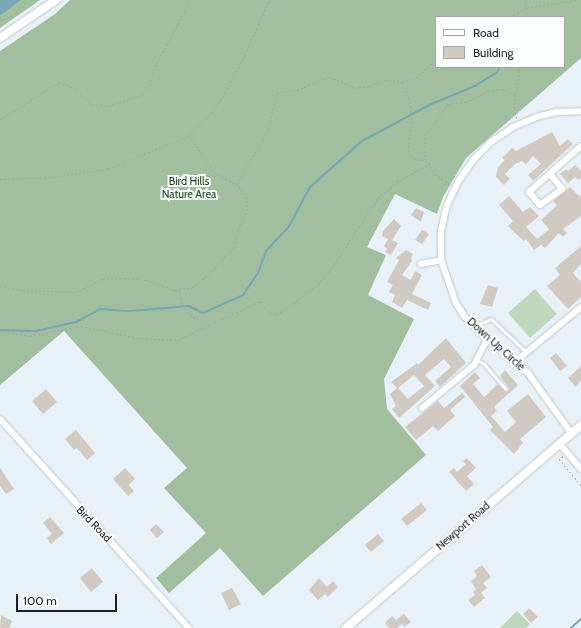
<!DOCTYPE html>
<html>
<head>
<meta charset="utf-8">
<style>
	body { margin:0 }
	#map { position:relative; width:581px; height:628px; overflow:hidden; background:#e8f1f7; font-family:Cabin,sans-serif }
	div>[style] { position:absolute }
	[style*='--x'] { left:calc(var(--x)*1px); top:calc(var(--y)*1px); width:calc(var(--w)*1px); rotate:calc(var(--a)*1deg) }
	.green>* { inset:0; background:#bfd8bd }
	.forest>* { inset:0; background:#a1bf9f }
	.water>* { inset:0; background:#77a8b5 }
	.stream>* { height:2px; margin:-1px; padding:0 1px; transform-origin:1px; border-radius:1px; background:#77a8b5 }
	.building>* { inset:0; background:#d1cac3 }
	.path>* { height:1px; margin-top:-0.5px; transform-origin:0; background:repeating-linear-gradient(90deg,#a1a8ac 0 2px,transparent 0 4px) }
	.roads { filter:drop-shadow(0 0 1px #c0c8cf) drop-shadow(0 0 1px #c0c8cf) }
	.service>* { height:3px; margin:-1.5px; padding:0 1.5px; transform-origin:1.5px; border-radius:1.5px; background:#fff }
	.minor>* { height:6px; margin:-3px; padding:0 3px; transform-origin:3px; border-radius:3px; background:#fff }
	.tertiary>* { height:8px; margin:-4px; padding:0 4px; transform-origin:4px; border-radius:4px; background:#fff }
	span { translate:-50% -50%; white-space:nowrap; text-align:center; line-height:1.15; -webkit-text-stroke:4px #fbfdfe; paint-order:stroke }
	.park-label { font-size:11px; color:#174317 }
	.street-label { font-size:11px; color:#1e2123 }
	.legend { position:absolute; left:435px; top:16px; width:130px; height:52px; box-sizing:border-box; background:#fbfdfe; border:1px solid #a3a5a6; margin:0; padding:5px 7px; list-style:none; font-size:12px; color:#1e2123 }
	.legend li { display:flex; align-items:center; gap:8px; height:20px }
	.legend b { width:20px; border:1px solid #a3a5a6 }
	.scale { position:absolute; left:16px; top:594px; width:101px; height:18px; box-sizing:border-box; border:2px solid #1e2123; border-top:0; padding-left:5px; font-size:12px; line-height:14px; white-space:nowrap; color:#1e2123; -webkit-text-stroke:3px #fbfdfe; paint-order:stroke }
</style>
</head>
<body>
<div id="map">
	<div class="green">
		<i style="clip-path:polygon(535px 289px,557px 314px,530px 338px,508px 313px)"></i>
		<i style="clip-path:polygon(517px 611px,530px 624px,526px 628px,500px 628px)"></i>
	</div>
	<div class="forest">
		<i style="clip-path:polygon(21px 0,40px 0,0 28px,0 16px)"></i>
		<i style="clip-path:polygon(evenodd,70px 0,581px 0,581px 58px,466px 158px,443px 197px,437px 214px,395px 194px,367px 247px,386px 255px,368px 295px,414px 319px,384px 379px,387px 409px,426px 455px,263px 596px,220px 548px,169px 593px,156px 578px,206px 533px,164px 488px,187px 468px,64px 331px,0 385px,0 51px,55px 14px,70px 0,436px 17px,564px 17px,564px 67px,436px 67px,436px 17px)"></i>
	</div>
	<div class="water">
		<i style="clip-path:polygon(0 0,21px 0,0 16px)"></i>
	</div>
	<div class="stream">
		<i style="--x:0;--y:330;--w:36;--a:2"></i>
		<i style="--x:36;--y:331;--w:41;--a:-12.7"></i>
		<i style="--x:76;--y:322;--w:27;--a:-28"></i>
		<i style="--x:100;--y:309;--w:31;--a:4"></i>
		<i style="--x:131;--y:311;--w:58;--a:-4.9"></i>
		<i style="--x:189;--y:306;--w:16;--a:27"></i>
		<i style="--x:203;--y:313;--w:44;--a:-24.2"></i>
		<i style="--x:243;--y:295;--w:27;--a:-56"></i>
		<i style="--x:258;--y:273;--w:23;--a:-70"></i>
		<i style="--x:266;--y:251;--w:34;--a:-47"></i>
		<i style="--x:289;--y:226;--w:44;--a:-61.7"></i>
		<i style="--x:310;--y:187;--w:69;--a:-41.5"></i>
		<i style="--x:362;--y:141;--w:76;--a:-28.2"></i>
		<i style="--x:429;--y:105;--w:50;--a:-22.4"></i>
		<i style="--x:475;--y:86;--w:26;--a:-32"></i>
		<i style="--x:497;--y:72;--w:6;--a:-59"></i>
		<i style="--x:571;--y:628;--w:13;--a:-42"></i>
	</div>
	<div class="building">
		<i style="clip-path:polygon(552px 132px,560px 146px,568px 139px,573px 144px,533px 181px,528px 175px,541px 164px,533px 156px,526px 164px,522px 161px,515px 164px,505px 174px,510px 179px,504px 185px,496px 177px,498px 167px,505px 160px,502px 158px,512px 148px,516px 151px)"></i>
		<i style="clip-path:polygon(575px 165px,581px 171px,581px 178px,578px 180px,575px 177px,568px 183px,560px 174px,566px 169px,568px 171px)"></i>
		<i style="clip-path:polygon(570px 187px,579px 196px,581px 195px,581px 216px,563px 229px,567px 233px,563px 237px,559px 233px,545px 248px,541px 245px,534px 250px,526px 239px,524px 241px,514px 232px,508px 226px,513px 221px,499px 205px,509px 196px,523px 212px,530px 207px,539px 216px,526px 227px,537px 239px,549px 229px,541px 220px,557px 205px,553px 201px)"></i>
		<i style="clip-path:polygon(416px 208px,424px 212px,421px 222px,411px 215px)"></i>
		<i style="clip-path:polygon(394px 219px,401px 226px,392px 240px,398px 243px,391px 255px,385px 252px,387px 249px,384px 246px,388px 239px,382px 236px,383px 231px)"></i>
		<i style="clip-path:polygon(422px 230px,429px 234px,422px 244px,415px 240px)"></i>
		<i style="clip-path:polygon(581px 246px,581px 264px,573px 273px,581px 282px,581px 297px,568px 309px,547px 286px,560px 275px,555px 268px)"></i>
		<i style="clip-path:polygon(406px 250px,413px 254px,411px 258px,412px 261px,402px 275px,411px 280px,415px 271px,422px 275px,412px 294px,431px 303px,428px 310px,407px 300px,402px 308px,392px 302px,395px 295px,389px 292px,393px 285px,387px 282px,399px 260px,396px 258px)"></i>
		<i style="clip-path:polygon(488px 285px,498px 288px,492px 307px,480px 304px)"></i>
		<i style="clip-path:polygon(evenodd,446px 338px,466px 363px,440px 387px,435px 381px,451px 367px,444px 359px,425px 375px,435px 386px,399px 418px,392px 409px,396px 406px,390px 394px,397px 388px,391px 382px,417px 363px,418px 365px,446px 338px,414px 375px,424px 386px,408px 399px,398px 388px,414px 375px)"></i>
		<i style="clip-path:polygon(556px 353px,567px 366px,560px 371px,550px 358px)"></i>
		<i style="clip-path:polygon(581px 366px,581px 380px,576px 387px,568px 378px)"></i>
		<i style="clip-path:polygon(505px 370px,518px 385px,494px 407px,497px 411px,491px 416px,505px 432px,516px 422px,507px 411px,528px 394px,546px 417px,520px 439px,523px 443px,514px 454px,490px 430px,493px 427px,460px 386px,475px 372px,480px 378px,473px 384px,484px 397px,498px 384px,507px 392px,509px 388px,500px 376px)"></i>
		<i style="clip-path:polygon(46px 389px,57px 402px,43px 414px,32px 401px)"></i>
		<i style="clip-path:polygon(462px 393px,465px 397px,450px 410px,455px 416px,438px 431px,433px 426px,416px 440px,405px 427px,438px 401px,444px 408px)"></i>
		<i style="clip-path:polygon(76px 430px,95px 453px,87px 460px,77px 448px,74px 450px,65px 439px)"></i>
		<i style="clip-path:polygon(467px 458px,476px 468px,467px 476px,474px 484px,466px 491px,449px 472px,454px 468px,457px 472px,466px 464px,463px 461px)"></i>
		<i style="clip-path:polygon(0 468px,14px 489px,6px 494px,0 486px)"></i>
		<i style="clip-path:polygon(125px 468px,135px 479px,129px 485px,134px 491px,128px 496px,113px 479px)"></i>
		<i style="clip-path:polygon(421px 503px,427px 510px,407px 526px,401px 519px)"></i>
		<i style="clip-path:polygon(50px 517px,64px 533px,51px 544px,47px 538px,52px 534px,43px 523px)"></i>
		<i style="clip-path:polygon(156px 524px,164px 532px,157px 538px,150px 530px)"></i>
		<i style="clip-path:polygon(378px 534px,384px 541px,371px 552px,365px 545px)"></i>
		<i style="clip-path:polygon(482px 565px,491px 577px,483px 583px,487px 588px,481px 593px,485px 598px,474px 607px,468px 600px,475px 595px,473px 592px,476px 589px,471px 581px,477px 576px,474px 571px)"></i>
		<i style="clip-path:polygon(92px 568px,103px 582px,91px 592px,80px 578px)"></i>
		<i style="clip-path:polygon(319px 578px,327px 587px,333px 581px,338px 587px,328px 597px,325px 594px,318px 600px,309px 590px)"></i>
		<i style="clip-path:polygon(232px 588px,241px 604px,229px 610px,221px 593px)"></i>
		<i style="clip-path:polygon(529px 608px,538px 617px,531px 623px,523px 614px)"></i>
		<i style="clip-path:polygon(404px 614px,411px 622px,404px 627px,402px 624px,397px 628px,389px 628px,385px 623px,392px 616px,396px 620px)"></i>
		<i style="clip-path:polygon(1px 615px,12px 621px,9px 628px,0 628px)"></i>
	</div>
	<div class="path">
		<i style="--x:525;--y:0;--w:8;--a:76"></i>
		<i style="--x:527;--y:8;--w:9;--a:103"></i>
		<i style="--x:510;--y:17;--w:19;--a:-28"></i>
		<i style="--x:527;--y:8;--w:50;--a:-9.3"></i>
		<i style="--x:402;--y:83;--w:21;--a:67"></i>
		<i style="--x:410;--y:102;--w:20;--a:84"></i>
		<i style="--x:412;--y:122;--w:28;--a:98"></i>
		<i style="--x:408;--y:150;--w:11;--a:56"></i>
		<i style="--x:414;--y:159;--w:11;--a:5"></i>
		<i style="--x:517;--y:118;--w:10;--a:-107"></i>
		<i style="--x:514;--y:108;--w:41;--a:-81.7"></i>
		<i style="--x:0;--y:120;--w:70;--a:-32.8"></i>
		<i style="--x:59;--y:82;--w:16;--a:22"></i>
		<i style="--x:74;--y:88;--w:24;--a:42"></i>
		<i style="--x:92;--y:104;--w:16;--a:7"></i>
		<i style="--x:108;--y:106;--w:36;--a:-18"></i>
		<i style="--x:142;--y:95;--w:12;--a:-55"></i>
		<i style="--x:149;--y:85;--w:23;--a:-70"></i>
		<i style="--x:157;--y:63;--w:72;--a:-61.6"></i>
		<i style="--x:189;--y:136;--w:45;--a:54.9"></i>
		<i style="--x:215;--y:173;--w:24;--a:28"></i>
		<i style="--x:0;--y:179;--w:51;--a:-2.2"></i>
		<i style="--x:51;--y:177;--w:57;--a:-8.1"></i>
		<i style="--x:107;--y:169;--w:87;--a:-22.2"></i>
		<i style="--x:188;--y:136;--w:33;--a:-45"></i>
		<i style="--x:211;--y:113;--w:24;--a:-55"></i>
		<i style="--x:225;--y:93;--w:43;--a:-62.2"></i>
		<i style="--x:245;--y:55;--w:60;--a:-66.4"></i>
		<i style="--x:450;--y:184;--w:17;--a:-147"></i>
		<i style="--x:436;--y:175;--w:18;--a:-124"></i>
		<i style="--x:426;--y:160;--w:9;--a:-103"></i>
		<i style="--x:424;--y:151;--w:16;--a:-83"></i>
		<i style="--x:426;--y:135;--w:38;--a:-55"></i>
		<i style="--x:448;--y:104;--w:18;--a:-6"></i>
		<i style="--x:466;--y:102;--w:25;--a:-27"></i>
		<i style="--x:488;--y:91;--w:14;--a:-8"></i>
		<i style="--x:502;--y:89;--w:16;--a:22"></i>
		<i style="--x:0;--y:286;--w:23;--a:10"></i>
		<i style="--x:23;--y:290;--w:53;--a:2.2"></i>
		<i style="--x:76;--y:292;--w:30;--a:-26"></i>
		<i style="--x:103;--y:279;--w:21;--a:-3"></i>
		<i style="--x:124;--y:278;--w:23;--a:5"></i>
		<i style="--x:147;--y:280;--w:30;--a:20"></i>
		<i style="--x:175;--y:290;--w:18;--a:-9"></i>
		<i style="--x:193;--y:287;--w:19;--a:-39"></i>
		<i style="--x:208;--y:275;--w:38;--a:-47"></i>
		<i style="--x:234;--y:247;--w:18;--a:-77"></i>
		<i style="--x:238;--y:229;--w:21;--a:-65"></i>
		<i style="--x:247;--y:210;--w:12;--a:-90"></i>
		<i style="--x:247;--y:198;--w:17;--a:-126"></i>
		<i style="--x:237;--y:184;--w:59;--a:-59.5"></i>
		<i style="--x:267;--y:133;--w:41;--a:-76"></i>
		<i style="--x:277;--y:93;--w:20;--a:-9"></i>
		<i style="--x:297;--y:90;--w:35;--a:-22"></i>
		<i style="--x:330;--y:77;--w:27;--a:24"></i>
		<i style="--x:355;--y:88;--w:14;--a:-8"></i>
		<i style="--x:369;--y:86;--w:17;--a:-21"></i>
		<i style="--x:385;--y:80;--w:17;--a:7"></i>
		<i style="--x:402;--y:82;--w:15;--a:-16"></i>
		<i style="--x:416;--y:78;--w:21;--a:-43"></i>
		<i style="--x:431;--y:64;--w:5;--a:-22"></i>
		<i style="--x:178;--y:290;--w:16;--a:72"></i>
		<i style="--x:183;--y:305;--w:12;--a:55"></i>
		<i style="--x:190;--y:315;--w:20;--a:27"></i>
		<i style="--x:0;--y:331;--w:30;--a:9"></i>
		<i style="--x:30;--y:336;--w:52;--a:-11.1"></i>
		<i style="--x:81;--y:326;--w:58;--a:11.9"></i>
		<i style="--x:138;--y:338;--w:40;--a:2.9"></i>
		<i style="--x:178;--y:340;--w:91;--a:-25.4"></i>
		<i style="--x:260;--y:301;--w:16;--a:50"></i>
		<i style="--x:270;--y:313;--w:7;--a:16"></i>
		<i style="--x:277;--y:315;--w:47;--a:-36.4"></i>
		<i style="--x:315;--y:287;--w:22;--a:-47"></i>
		<i style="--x:330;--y:271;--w:87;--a:-56.7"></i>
		<i style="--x:378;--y:198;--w:25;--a:-40"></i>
		<i style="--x:397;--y:182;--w:37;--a:-29"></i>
		<i style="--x:563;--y:456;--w:5;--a:143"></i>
		<i style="--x:559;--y:459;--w:34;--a:50"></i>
	</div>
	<div class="roads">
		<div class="service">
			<i style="--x:474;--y:326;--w:18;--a:-22"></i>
			<i style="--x:491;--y:319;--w:48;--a:43.3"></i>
			<i style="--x:477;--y:360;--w:8;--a:30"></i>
			<i style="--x:484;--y:364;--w:33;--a:49"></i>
		</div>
		<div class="minor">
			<i style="--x:550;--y:174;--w:19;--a:51"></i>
			<i style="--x:562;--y:189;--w:27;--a:144"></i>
			<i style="--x:540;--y:205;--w:17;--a:-130"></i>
			<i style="--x:529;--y:192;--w:69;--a:-41.5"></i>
			<i style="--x:421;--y:264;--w:20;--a:-11"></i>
			<i style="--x:516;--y:361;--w:85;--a:-39.7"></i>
			<i style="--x:422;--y:408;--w:67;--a:-39.6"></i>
			<i style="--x:474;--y:365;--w:29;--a:-63"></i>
			<i style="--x:0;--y:419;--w:282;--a:47.9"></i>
			<i style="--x:571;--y:433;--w:74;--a:-125.6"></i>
			<i style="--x:528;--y:373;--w:53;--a:-140.3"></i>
			<i style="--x:487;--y:339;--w:31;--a:-135"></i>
			<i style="--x:465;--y:317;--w:17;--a:-123"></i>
			<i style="--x:456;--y:303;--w:46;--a:-109.2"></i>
			<i style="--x:441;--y:260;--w:29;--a:-90"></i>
			<i style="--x:441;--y:231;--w:27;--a:-77"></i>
			<i style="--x:447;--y:205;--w:25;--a:-64"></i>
			<i style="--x:458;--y:182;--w:28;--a:-55"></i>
			<i style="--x:474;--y:159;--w:24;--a:-45"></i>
			<i style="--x:491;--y:142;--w:27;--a:-34"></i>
			<i style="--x:513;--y:127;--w:25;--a:-23"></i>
			<i style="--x:536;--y:117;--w:21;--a:-14"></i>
			<i style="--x:556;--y:112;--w:25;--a:-2"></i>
			<i style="--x:559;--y:443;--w:34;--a:50"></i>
		</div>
		<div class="tertiary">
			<i style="--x:0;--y:38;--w:68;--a:-34.2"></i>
			<i style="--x:346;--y:628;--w:311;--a:-40.8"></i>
		</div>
	</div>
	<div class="park-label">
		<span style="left:189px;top:188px">Bird Hills<br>Nature Area</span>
	</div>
	<div class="street-label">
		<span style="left:496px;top:344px;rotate:42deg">Down Up Circle</span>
		<span style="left:94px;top:524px;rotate:46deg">Bird Road</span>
		<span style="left:463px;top:526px;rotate:-41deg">Newport Road</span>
	</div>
	<ul class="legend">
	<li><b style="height:5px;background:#fff"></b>Road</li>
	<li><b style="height:11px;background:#d1cac3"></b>Building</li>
	</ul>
	<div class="scale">100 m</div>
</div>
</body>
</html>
